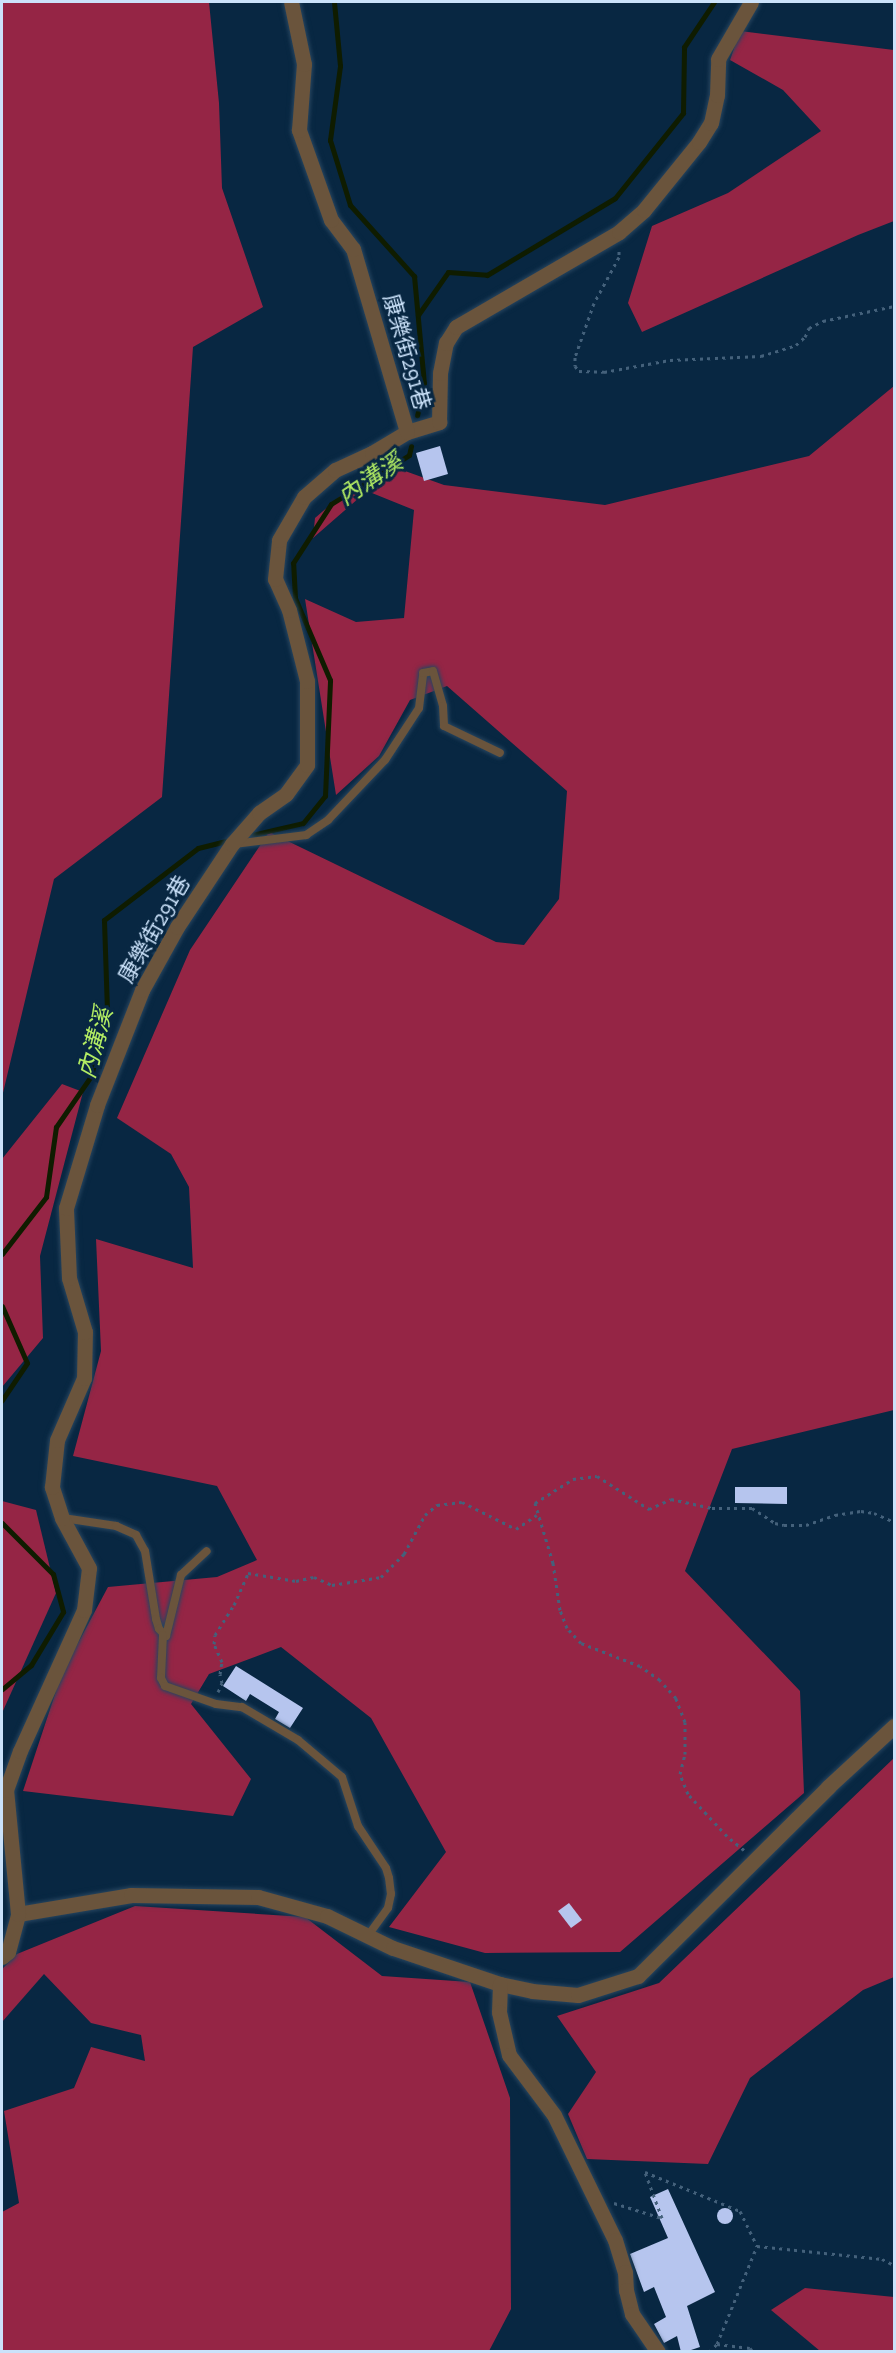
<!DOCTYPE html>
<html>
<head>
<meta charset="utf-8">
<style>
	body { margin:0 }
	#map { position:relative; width:896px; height:2353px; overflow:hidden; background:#082742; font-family:"Zilla Slab","Noto Sans TC",serif }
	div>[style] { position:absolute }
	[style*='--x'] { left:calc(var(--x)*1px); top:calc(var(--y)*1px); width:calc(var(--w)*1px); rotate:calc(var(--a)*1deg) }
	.forest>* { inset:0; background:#952545 }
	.stream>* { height:5px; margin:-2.5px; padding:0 2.5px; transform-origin:2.5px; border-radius:2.5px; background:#0f1c00 }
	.building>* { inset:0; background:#b6c5ee }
	.round { border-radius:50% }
	.path>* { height:3px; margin-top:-1.5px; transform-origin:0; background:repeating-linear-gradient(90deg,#44617b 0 3px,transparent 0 7.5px) }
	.roads { filter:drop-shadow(0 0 2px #27455f) drop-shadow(0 0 2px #27455f) }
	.service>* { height:8px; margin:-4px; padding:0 4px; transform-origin:4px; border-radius:4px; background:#6a543c }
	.minor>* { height:15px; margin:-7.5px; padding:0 7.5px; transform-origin:7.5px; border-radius:7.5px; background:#6a543c }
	span { translate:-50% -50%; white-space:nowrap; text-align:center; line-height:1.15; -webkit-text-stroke:6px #082742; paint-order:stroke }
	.street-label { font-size:22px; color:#cbe2fa }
	.water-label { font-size:24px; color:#b3ed63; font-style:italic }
	.frame { position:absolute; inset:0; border:3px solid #cbe2fa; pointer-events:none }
</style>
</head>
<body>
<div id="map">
	<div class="forest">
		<i style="clip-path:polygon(2px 2px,209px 2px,219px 103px,222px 188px,263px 307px,193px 347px,162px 797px,54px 879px,2px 1097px)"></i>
		<i style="clip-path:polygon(740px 31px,894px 50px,894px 221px,858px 235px,642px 332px,628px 303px,652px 226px,728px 193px,821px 131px,783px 90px,730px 60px)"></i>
		<i style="clip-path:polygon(894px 386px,894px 1410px,732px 1449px,685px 1571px,800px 1691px,804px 1793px,620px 1952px,485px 1953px,389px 1927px,446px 1852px,371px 1718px,281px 1647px,209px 1674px,191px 1704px,251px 1779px,233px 1816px,23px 1791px,62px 1673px,108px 1587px,217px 1577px,257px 1560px,217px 1486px,73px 1456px,101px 1351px,96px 1239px,193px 1268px,189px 1187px,171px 1154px,117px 1118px,190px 950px,269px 832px,496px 942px,524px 945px,559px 899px,567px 791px,447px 686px,410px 700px,379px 756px,336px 795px,305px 599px,356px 622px,404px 618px,414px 510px,367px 491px,313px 538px,315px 518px,380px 462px,444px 485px,605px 505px,809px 456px)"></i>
		<i style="clip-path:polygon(62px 1084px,83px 1092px,40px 1256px,43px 1338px,2px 1387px,2px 1159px)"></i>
		<i style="clip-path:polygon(2px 1501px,36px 1510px,56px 1593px,2px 1713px)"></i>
		<i style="clip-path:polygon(894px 1758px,894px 1977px,863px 1990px,750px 2078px,708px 2164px,587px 2159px,568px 2114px,596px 2072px,557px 2016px,659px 1983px)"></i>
		<i style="clip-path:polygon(135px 1906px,305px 1917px,382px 1976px,470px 1982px,510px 2098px,511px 2309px,489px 2351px,2px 2351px,2px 2212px,19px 2203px,4px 2111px,74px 2088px,91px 2047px,145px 2061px,141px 2035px,91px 2023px,44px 1974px,2px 2022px,2px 1969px,17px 1954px)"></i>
		<i style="clip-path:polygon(805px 2288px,894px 2297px,894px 2351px,820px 2351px,771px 2310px)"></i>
	</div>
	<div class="stream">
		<i style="--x:334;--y:2;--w:64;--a:84.6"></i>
		<i style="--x:340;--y:66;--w:75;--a:97.7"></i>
		<i style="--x:330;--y:140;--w:68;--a:72.9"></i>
		<i style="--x:350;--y:205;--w:96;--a:48"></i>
		<i style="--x:414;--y:276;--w:107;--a:84.7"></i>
		<i style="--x:424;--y:383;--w:33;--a:102"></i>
		<i style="--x:418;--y:315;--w:52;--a:-55.1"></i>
		<i style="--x:448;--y:272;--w:39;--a:4"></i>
		<i style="--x:487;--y:275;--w:149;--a:-31"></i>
		<i style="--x:615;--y:198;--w:109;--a:-51.3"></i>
		<i style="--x:683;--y:113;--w:66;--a:-89.1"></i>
		<i style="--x:684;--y:47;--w:54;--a:-56.3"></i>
		<i style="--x:247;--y:836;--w:57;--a:-13.1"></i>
		<i style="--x:303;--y:823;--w:35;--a:-51"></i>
		<i style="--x:325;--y:796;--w:116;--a:-87.5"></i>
		<i style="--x:330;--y:680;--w:89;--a:-113.1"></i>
		<i style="--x:295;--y:598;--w:35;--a:-93"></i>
		<i style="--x:293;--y:563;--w:70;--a:-57.2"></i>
		<i style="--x:331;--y:504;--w:92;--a:-32.1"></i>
		<i style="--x:409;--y:455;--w:9;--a:-77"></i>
		<i style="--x:2;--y:1254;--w:72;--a:-52.3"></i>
		<i style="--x:46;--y:1197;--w:71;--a:-81.9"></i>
		<i style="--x:56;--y:1127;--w:62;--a:-55.5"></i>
		<i style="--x:91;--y:1076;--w:67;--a:-76.2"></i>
		<i style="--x:107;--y:1011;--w:91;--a:-91.9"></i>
		<i style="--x:104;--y:920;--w:118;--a:-37.5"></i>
		<i style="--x:198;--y:848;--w:30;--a:-14"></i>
		<i style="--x:2;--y:1306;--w:62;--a:66.3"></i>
		<i style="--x:27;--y:1363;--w:45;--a:124"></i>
		<i style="--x:2;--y:1523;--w:72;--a:45"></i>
		<i style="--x:53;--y:1574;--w:39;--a:75"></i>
		<i style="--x:63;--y:1612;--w:62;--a:121.1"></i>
		<i style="--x:31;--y:1665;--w:38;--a:140"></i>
	</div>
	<div class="building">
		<i style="clip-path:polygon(440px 446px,448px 474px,424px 481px,416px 453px)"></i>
		<i style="clip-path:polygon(735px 1487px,787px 1487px,787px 1504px,735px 1503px)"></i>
		<i style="clip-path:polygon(236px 1666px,303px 1708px,290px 1728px,275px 1719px,279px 1712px,250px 1694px,246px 1701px,223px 1686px)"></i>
		<i style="clip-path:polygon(569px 1903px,582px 1920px,571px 1928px,558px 1911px)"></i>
		<i style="clip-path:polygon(668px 2189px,715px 2292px,687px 2306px,700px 2347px,685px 2352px,681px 2352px,677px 2336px,664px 2343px,654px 2324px,666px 2317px,654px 2287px,644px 2292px,630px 2254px,668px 2238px,650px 2197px)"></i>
		<i class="round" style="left:717px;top:2208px;width:16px;height:16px"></i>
	</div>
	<div class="path">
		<i style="--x:619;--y:251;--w:6;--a:90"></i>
		<i style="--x:619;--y:257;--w:52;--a:118.5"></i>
		<i style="--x:594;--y:303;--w:57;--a:109.4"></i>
		<i style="--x:575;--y:357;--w:9;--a:90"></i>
		<i style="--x:575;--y:366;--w:6;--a:51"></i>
		<i style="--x:579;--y:371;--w:25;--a:2"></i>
		<i style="--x:604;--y:372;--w:67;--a:-10.3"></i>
		<i style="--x:670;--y:360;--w:91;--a:-2.5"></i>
		<i style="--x:761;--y:356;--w:37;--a:-17"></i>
		<i style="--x:796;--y:345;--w:12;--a:-42"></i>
		<i style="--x:805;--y:337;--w:10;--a:-66"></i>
		<i style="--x:809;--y:328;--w:16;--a:-27"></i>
		<i style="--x:823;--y:321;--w:73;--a:-11.9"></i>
		<i style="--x:218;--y:1692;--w:10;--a:-66"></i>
		<i style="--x:222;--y:1683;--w:9;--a:-103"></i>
		<i style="--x:220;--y:1674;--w:12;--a:-81"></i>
		<i style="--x:222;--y:1662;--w:20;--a:-114"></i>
		<i style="--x:214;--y:1644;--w:9;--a:-84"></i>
		<i style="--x:215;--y:1635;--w:36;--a:-58"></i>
		<i style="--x:234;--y:1605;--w:35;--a:-66"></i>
		<i style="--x:248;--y:1573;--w:49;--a:9.5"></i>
		<i style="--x:296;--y:1581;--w:18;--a:-13"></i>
		<i style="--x:314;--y:1577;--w:20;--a:24"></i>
		<i style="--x:332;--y:1585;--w:50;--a:-9.3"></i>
		<i style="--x:381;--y:1577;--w:33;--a:-45"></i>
		<i style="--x:404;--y:1554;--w:44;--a:-61.7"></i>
		<i style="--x:425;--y:1515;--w:16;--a:-40"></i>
		<i style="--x:437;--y:1505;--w:25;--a:-7"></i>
		<i style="--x:462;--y:1502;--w:60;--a:26.6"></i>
		<i style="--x:516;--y:1529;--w:25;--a:-34"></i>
		<i style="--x:744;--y:1850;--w:22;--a:-141"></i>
		<i style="--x:727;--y:1836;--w:57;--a:-132.9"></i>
		<i style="--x:688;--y:1794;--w:22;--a:-112"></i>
		<i style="--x:680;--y:1774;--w:21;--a:-76"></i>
		<i style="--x:685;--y:1754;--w:32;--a:-90"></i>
		<i style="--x:685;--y:1722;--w:26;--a:-111"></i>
		<i style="--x:676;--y:1698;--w:24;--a:-132"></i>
		<i style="--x:660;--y:1680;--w:24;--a:-145"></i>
		<i style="--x:640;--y:1666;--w:63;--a:-158.7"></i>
		<i style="--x:581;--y:1643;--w:21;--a:-133"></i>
		<i style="--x:567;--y:1628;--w:19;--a:-111"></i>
		<i style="--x:560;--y:1610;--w:48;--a:-98.5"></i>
		<i style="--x:553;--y:1563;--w:63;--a:-106.7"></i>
		<i style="--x:535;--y:1503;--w:45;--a:-32.3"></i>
		<i style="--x:573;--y:1479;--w:24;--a:-7"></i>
		<i style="--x:597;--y:1476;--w:62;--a:32.4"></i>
		<i style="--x:649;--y:1509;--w:24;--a:-24"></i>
		<i style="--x:671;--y:1499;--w:42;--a:12.4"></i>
		<i style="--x:712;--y:1508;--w:40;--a:0"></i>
		<i style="--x:752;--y:1508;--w:27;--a:33"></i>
		<i style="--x:775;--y:1523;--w:9;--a:13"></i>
		<i style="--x:784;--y:1525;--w:22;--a:0"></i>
		<i style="--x:806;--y:1525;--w:31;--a:-19"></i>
		<i style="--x:835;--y:1515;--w:26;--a:-9"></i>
		<i style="--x:861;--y:1511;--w:13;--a:9"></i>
		<i style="--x:874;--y:1513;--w:22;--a:24"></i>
		<i style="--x:614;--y:2203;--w:50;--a:17.4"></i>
		<i style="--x:662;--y:2218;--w:49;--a:-110.3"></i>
		<i style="--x:645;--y:2172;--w:103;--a:22.3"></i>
		<i style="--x:740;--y:2211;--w:39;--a:64"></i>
		<i style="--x:757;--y:2246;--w:126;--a:5.9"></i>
		<i style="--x:882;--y:2259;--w:13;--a:27"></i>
		<i style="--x:717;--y:2344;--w:106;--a:-67.8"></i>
		<i style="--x:709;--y:2352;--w:11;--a:-45"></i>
		<i style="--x:717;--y:2344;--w:33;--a:7"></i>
		<i style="--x:750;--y:2348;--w:5;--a:53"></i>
	</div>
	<div class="roads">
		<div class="service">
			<i style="--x:234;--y:844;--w:73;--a:-7.1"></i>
			<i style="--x:306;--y:835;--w:27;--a:-34"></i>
			<i style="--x:328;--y:820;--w:83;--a:-46.5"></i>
			<i style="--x:385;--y:760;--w:62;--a:-56.8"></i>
			<i style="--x:419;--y:708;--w:35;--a:-83"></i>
			<i style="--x:423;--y:673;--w:10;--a:-11"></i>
			<i style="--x:433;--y:671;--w:36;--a:74"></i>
			<i style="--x:443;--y:706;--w:20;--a:87"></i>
			<i style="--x:444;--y:726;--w:62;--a:25.7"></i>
			<i style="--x:63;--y:1518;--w:54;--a:8.6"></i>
			<i style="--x:116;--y:1526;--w:22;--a:24"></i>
			<i style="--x:136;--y:1535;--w:18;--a:61"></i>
			<i style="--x:145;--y:1551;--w:69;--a:80.8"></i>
			<i style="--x:156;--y:1619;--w:10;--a:73"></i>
			<i style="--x:159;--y:1629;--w:10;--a:45"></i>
			<i style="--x:166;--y:1636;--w:63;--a:-76.2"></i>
			<i style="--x:181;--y:1575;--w:35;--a:-43"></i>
			<i style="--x:163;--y:1635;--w:43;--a:92.7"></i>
			<i style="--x:161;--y:1678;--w:9;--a:63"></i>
			<i style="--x:165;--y:1686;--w:54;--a:19.4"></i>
			<i style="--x:216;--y:1704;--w:26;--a:7"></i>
			<i style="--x:242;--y:1707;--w:65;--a:30.5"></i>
			<i style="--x:298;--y:1740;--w:57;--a:40.1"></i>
			<i style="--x:342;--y:1777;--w:52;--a:71.9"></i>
			<i style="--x:358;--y:1826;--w:50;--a:56.3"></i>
			<i style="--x:386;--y:1868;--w:10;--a:73"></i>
			<i style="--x:389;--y:1878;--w:16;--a:83"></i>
			<i style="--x:391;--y:1894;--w:14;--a:102"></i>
			<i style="--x:388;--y:1908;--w:34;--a:126"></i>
		</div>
		<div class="minor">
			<i style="--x:407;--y:432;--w:34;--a:-17"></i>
			<i style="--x:439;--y:422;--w:49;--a:-88.8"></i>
			<i style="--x:440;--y:373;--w:31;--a:-79"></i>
			<i style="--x:446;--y:343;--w:19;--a:-58"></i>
			<i style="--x:456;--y:327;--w:189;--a:-30.2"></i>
			<i style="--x:619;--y:232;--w:33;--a:-41"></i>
			<i style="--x:644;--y:210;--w:87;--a:-51"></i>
			<i style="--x:699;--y:142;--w:22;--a:-58"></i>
			<i style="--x:711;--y:123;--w:29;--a:-78"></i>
			<i style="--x:717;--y:95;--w:36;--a:-88"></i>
			<i style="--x:718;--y:59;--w:66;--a:-59.9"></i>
			<i style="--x:18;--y:1914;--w:115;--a:-9.5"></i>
			<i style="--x:131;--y:1895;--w:127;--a:0.9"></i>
			<i style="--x:258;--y:1897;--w:72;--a:15.4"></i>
			<i style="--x:327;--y:1916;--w:73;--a:25.9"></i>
			<i style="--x:393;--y:1948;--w:113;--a:18.6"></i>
			<i style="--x:500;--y:1984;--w:33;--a:12"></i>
			<i style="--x:532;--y:1991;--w:46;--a:5"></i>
			<i style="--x:578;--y:1995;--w:63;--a:-17.6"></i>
			<i style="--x:638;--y:1976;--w:268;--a:-44.8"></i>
			<i style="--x:828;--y:1787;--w:90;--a:-42.7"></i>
			<i style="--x:2;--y:1957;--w:8;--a:-40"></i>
			<i style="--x:8;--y:1952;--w:39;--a:-75"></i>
			<i style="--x:18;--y:1914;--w:125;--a:-95.5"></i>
			<i style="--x:6;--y:1790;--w:41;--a:-70.3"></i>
			<i style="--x:20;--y:1751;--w:155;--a:-65.6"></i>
			<i style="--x:84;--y:1610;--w:42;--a:-83.2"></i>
			<i style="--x:89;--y:1568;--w:57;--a:-118.4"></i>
			<i style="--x:62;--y:1518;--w:33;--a:-108"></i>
			<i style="--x:52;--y:1487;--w:47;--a:-83.9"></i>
			<i style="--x:57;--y:1440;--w:68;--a:-66.5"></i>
			<i style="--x:84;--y:1378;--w:46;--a:-88.8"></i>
			<i style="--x:85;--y:1332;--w:56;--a:-106.5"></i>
			<i style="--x:69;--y:1278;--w:70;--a:-92.5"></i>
			<i style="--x:66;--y:1208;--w:108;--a:-73.2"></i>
			<i style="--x:97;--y:1105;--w:123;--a:-68.6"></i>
			<i style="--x:142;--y:990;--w:72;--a:-60.9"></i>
			<i style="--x:177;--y:927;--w:100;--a:-56.5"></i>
			<i style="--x:232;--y:844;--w:41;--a:-48.9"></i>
			<i style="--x:259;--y:813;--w:33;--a:-35"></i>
			<i style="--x:286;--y:794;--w:36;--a:-54"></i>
			<i style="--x:307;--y:765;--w:84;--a:-90"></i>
			<i style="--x:307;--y:681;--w:73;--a:-104.2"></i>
			<i style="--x:289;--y:610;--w:34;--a:-114"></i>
			<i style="--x:275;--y:579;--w:39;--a:-84"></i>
			<i style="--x:279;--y:540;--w:50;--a:-59.8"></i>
			<i style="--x:304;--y:497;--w:41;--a:-41.1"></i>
			<i style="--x:335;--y:470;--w:41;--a:-24.7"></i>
			<i style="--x:372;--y:453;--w:41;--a:-31"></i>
			<i style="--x:407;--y:432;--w:191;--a:-106.4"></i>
			<i style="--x:353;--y:249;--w:36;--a:-127"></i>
			<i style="--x:331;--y:220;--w:96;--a:-109.6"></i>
			<i style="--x:299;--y:130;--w:66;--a:-85.7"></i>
			<i style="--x:304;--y:64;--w:63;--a:-101.8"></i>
			<i style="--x:500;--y:1984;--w:28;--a:92"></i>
			<i style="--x:499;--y:2012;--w:44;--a:76.9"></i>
			<i style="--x:509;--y:2055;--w:75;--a:53.1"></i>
			<i style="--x:554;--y:2115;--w:139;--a:64"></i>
			<i style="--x:615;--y:2240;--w:34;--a:73"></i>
			<i style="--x:625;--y:2272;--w:18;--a:87"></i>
			<i style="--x:626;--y:2290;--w:25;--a:76"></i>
			<i style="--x:632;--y:2314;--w:46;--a:55.6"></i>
		</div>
	</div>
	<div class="street-label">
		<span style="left:407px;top:352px;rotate:74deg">康樂街291巷</span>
		<span style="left:154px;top:929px;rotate:-60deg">康樂街291巷</span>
	</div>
	<div class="water-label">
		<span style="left:370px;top:479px;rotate:-34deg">內溝溪</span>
		<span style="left:95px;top:1043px;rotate:-75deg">內溝溪</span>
	</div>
	<div class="frame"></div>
</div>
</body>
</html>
